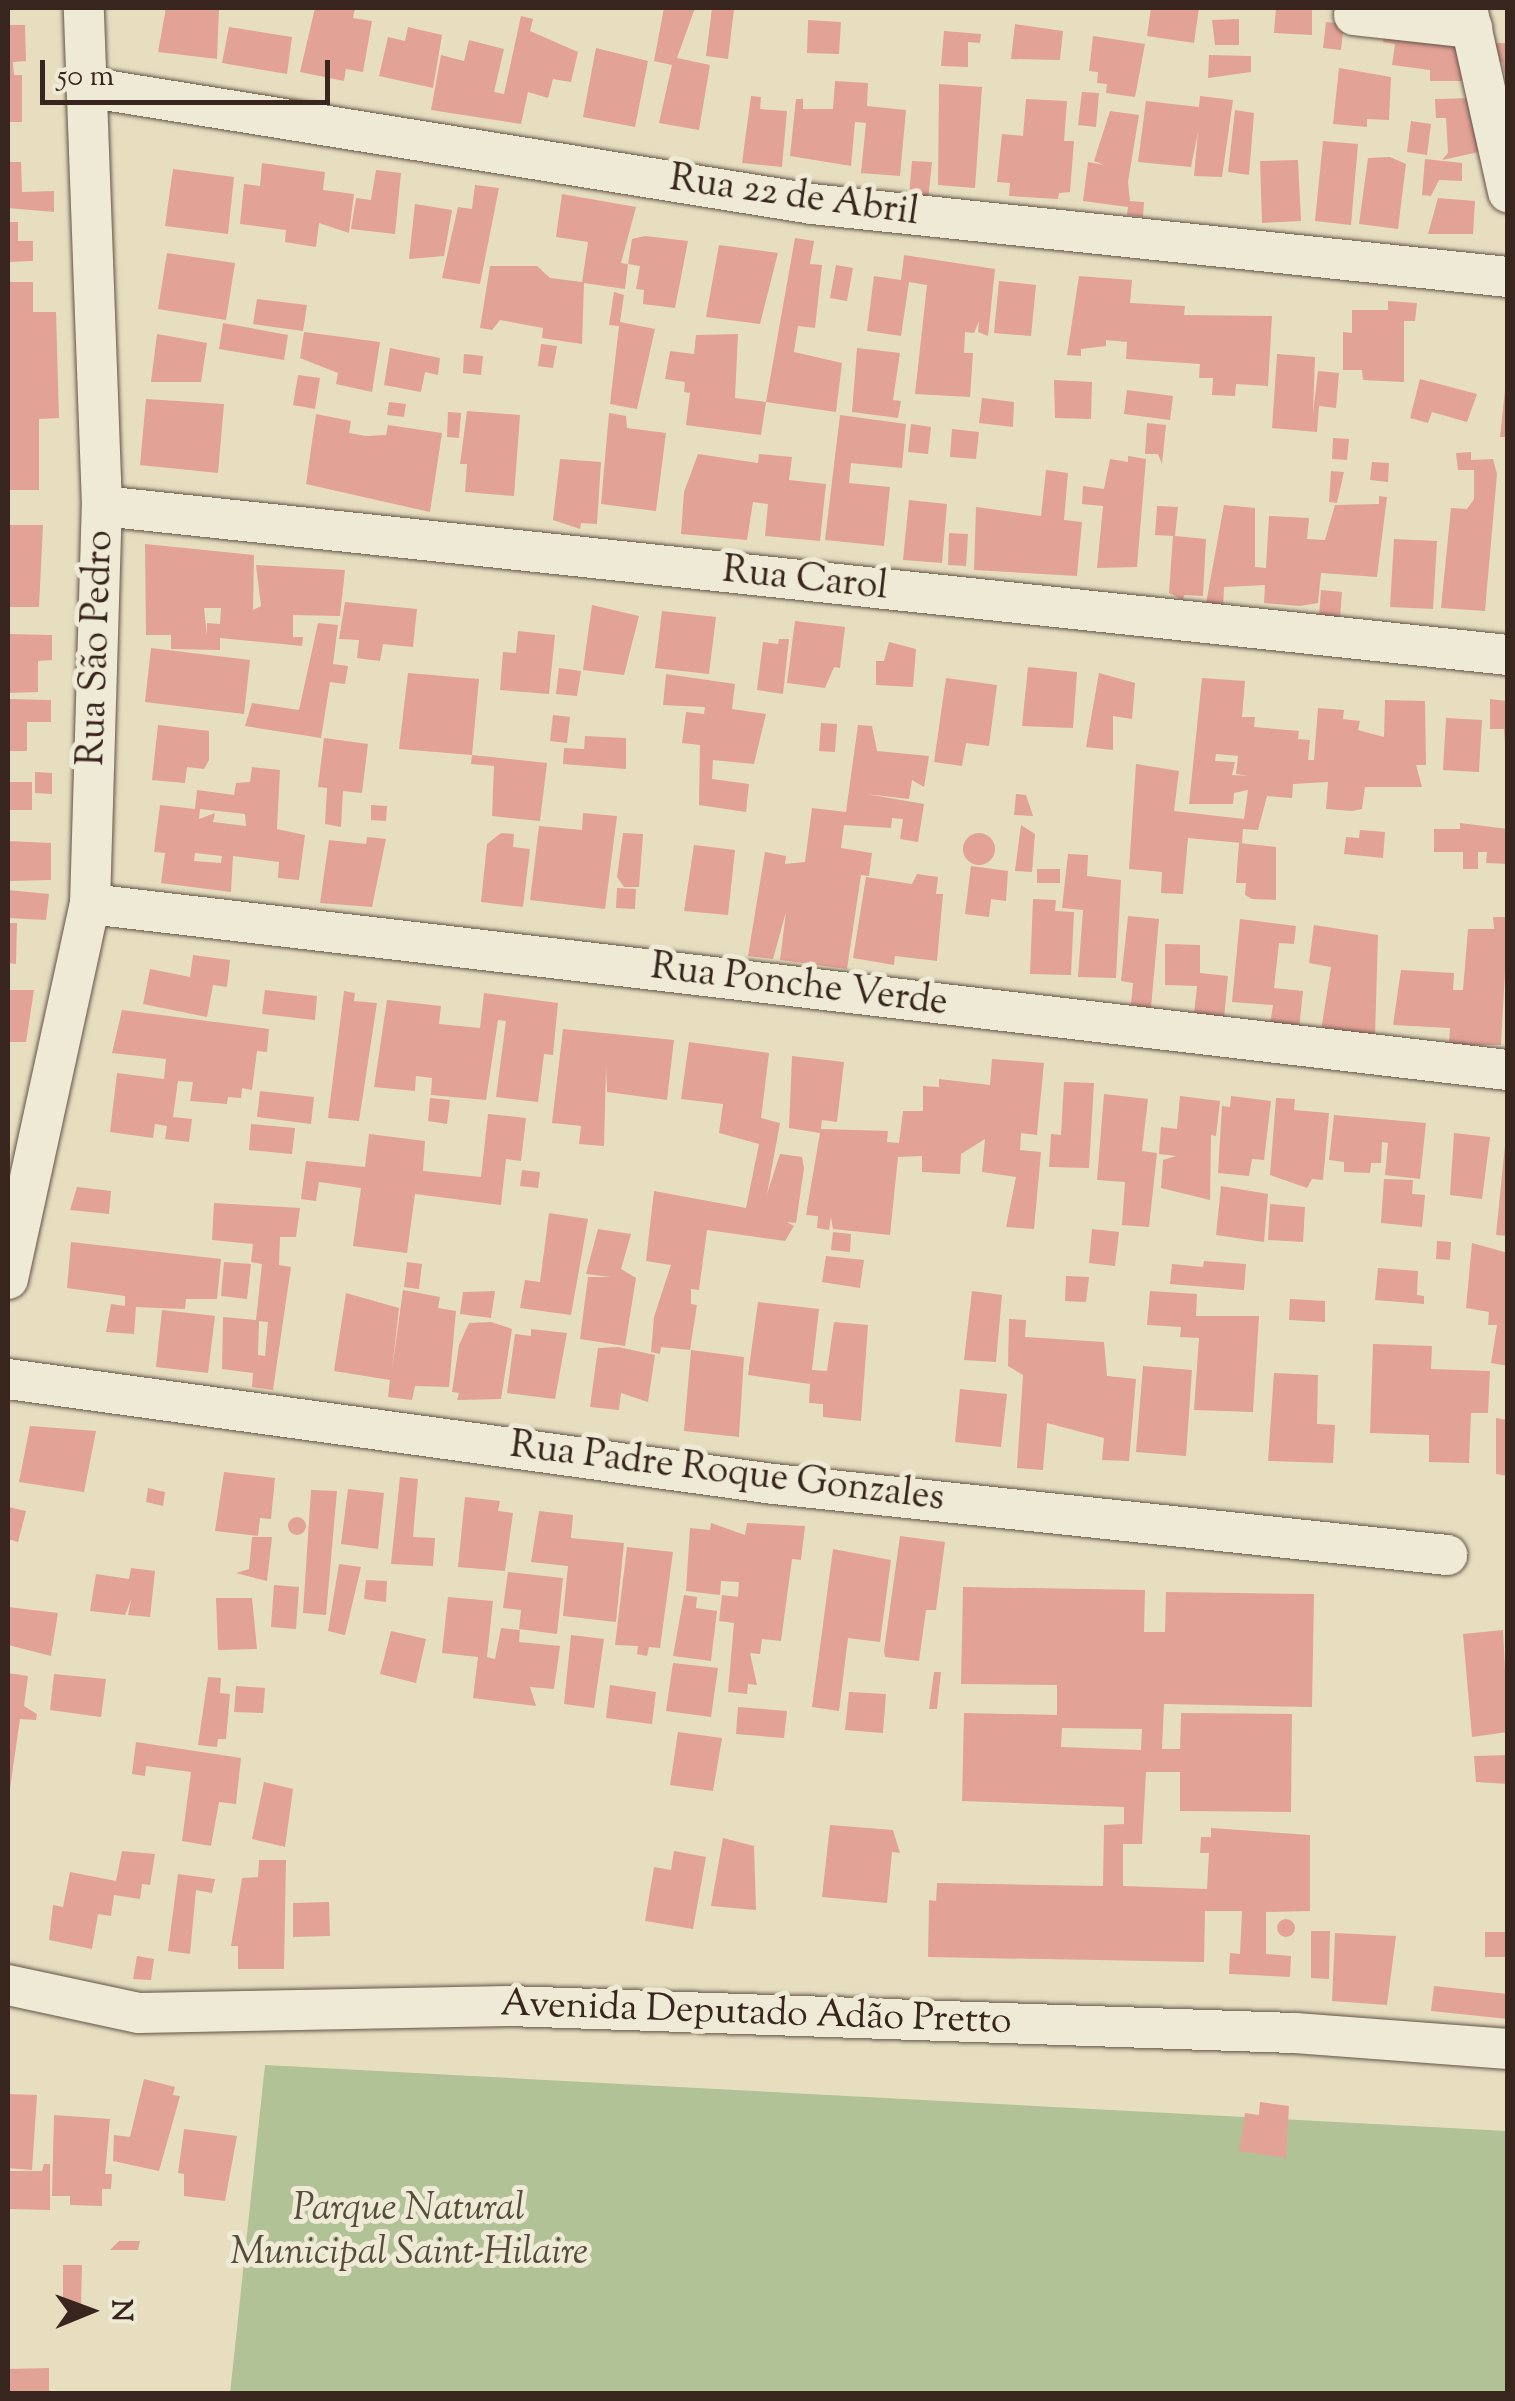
<!DOCTYPE html>
<html>
<head>
<meta charset="utf-8">
<style>
	body { margin:0 }
	#map { position:relative; width:1515px; height:2401px; overflow:hidden; background:#e7dec0; font-family:"Sorts Mill Goudy",serif }
	div>[style] { position:absolute }
	[style*='--x'] { left:calc(var(--x)*1px); top:calc(var(--y)*1px); width:calc(var(--w)*1px); rotate:calc(var(--a)*1deg) }
	.green>* { inset:0; background:#b1c296 }
	.building>* { inset:0; background:#e2a295 }
	.round { border-radius:50% }
	.roads { filter:drop-shadow(0 0 2px #645346) drop-shadow(0 0 2px #645346) }
	.minor>* { height:40px; margin:-20px; padding:0 20px; transform-origin:20px; border-radius:20px; background:#efead6 }
	span { translate:-50% -50%; white-space:nowrap; text-align:center; line-height:1.15; -webkit-text-stroke:10px #efead6; paint-order:stroke }
	.street-label { font-size:38px; color:#38251d }
	.park-label { font-size:38px; color:#564c3b; font-style:italic }
	.frame { position:absolute; inset:0; border:10px solid #38251d; pointer-events:none }
	.north { position:absolute; left:40px; top:2261px; width:100px; height:100px; -webkit-text-stroke:8px #efead6; paint-order:stroke; rotate:89deg; font-size:28px; font-weight:700; line-height:40px; text-align:center; color:#38251d }
	.north::after { content:''; display:block; margin:auto; width:35px; height:45px; background:#38251d; clip-path:polygon(50% 0,100% 100%,50% 72%,0 100%) }
	.scale { position:absolute; left:40px; top:60px; width:290px; height:45px; box-sizing:border-box; border:5px solid #38251d; border-top:0; padding-left:12px; font-size:30px; line-height:35px; white-space:nowrap; color:#38251d; -webkit-text-stroke:8px #efead6; paint-order:stroke }
</style>
</head>
<body>
<div id="map">
	<div class="green">
		<i style="clip-path:polygon(265px 2065px,1507px 2131px,1507px 2393px,230px 2394px)"></i>
	</div>
	<div class="building">
		<i style="clip-path:polygon(166px 8px,219px 8px,217px 59px,158px 52px)"></i>
		<i style="clip-path:polygon(315px 8px,355px 8px,353px 18px,372px 21px,363px 72px,346px 69px,344px 81px,300px 72px)"></i>
		<i style="clip-path:polygon(664px 8px,695px 8px,677px 58px,710px 65px,699px 130px,659px 123px,672px 65px,654px 61px)"></i>
		<i style="clip-path:polygon(712px 8px,734px 9px,728px 59px,706px 56px)"></i>
		<i style="clip-path:polygon(1151px 8px,1199px 8px,1194px 43px,1147px 36px)"></i>
		<i style="clip-path:polygon(1276px 8px,1312px 8px,1312px 35px,1274px 33px)"></i>
		<i style="clip-path:polygon(521px 16px,533px 19px,530px 31px,578px 52px,571px 82px,553px 79px,548px 98px,528px 92px,521px 124px,431px 110px,441px 55px,464px 61px,469px 40px,504px 49px,494px 92px,504px 94px)"></i>
		<i style="clip-path:polygon(1239px 19px,1239px 45px,1215px 45px,1212px 20px)"></i>
		<i style="clip-path:polygon(808px 20px,841px 22px,839px 54px,807px 53px)"></i>
		<i style="clip-path:polygon(1326px 22px,1344px 24px,1341px 50px,1323px 48px)"></i>
		<i style="clip-path:polygon(1015px 24px,1063px 31px,1060px 60px,1011px 59px)"></i>
		<i style="clip-path:polygon(8px 25px,25px 25px,26px 61px,13px 62px,14px 75px,22px 75px,22px 122px,8px 122px)"></i>
		<i style="clip-path:polygon(229px 27px,292px 37px,287px 74px,222px 63px)"></i>
		<i style="clip-path:polygon(408px 27px,442px 35px,433px 88px,379px 76px,388px 37px,405px 41px)"></i>
		<i style="clip-path:polygon(1384px 27px,1467px 38px,1464px 81px,1430px 81px,1430px 70px,1392px 65px,1395px 44px,1383px 42px)"></i>
		<i style="clip-path:polygon(944px 31px,981px 34px,980px 43px,968px 42px,968px 67px,941px 66px)"></i>
		<i style="clip-path:polygon(1093px 36px,1145px 44px,1135px 97px,1106px 93px,1107px 84px,1097px 83px,1098px 72px,1089px 71px)"></i>
		<i style="clip-path:polygon(1496px 43px,1508px 43px,1508px 88px,1502px 62px,1495px 62px)"></i>
		<i style="clip-path:polygon(596px 48px,648px 61px,635px 127px,583px 117px)"></i>
		<i style="clip-path:polygon(1209px 55px,1251px 56px,1251px 72px,1208px 78px)"></i>
		<i style="clip-path:polygon(1339px 68px,1391px 77px,1389px 120px,1367px 119px,1367px 127px,1333px 124px)"></i>
		<i style="clip-path:polygon(835px 81px,868px 83px,867px 106px,906px 110px,900px 176px,861px 173px,866px 123px,855px 122px,851px 166px,790px 156px,796px 99px,803px 99px,803px 109px,833px 109px)"></i>
		<i style="clip-path:polygon(939px 84px,982px 87px,975px 188px,938px 185px)"></i>
		<i style="clip-path:polygon(1082px 92px,1099px 93px,1096px 127px,1078px 125px)"></i>
		<i style="clip-path:polygon(751px 96px,761px 97px,760px 109px,787px 111px,782px 167px,742px 163px)"></i>
		<i style="clip-path:polygon(1200px 96px,1233px 100px,1222px 177px,1194px 176px,1198px 132px,1191px 167px,1138px 162px,1146px 101px,1199px 107px)"></i>
		<i style="clip-path:polygon(1478px 98px,1479px 152px,1442px 160px,1448px 153px,1446px 118px,1436px 118px,1435px 99px)"></i>
		<i style="clip-path:polygon(1026px 99px,1067px 101px,1064px 141px,1074px 141px,1070px 192px,1059px 193px,1058px 199px,1009px 196px,1010px 183px,997px 182px,1002px 134px,1023px 136px)"></i>
		<i style="clip-path:polygon(1235px 110px,1254px 113px,1249px 175px,1228px 172px)"></i>
		<i style="clip-path:polygon(1110px 111px,1139px 115px,1128px 182px,1130px 201px,1144px 202px,1143px 217px,1127px 215px,1128px 207px,1083px 201px,1088px 162px,1104px 165px,1094px 161px)"></i>
		<i style="clip-path:polygon(1411px 121px,1431px 124px,1427px 155px,1407px 152px)"></i>
		<i style="clip-path:polygon(1323px 141px,1358px 144px,1351px 225px,1315px 221px)"></i>
		<i style="clip-path:polygon(1390px 157px,1406px 164px,1398px 229px,1359px 224px,1368px 158px)"></i>
		<i style="clip-path:polygon(1425px 159px,1462px 163px,1462px 181px,1439px 180px,1431px 196px,1422px 195px)"></i>
		<i style="clip-path:polygon(1298px 160px,1301px 221px,1262px 223px,1260px 161px)"></i>
		<i style="clip-path:polygon(912px 161px,932px 162px,928px 200px,909px 197px)"></i>
		<i style="clip-path:polygon(8px 162px,21px 162px,22px 192px,54px 191px,54px 212px,8px 208px)"></i>
		<i style="clip-path:polygon(262px 163px,325px 172px,323px 190px,354px 194px,349px 233px,319px 223px,316px 247px,285px 242px,286px 230px,240px 224px,244px 184px,260px 186px)"></i>
		<i style="clip-path:polygon(173px 169px,234px 177px,228px 234px,165px 226px)"></i>
		<i style="clip-path:polygon(376px 170px,401px 173px,395px 234px,351px 229px,356px 198px,371px 200px)"></i>
		<i style="clip-path:polygon(475px 185px,499px 188px,480px 284px,442px 278px,458px 207px,472px 209px)"></i>
		<i style="clip-path:polygon(562px 194px,636px 207px,621px 263px,628px 264px,625px 289px,584px 283px,582px 344px,542px 338px,543px 328px,500px 320px,492px 330px,480px 328px,490px 266px,537px 266px,550px 278px,582px 282px,588px 242px,556px 237px)"></i>
		<i style="clip-path:polygon(1438px 198px,1475px 201px,1473px 234px,1428px 234px)"></i>
		<i style="clip-path:polygon(415px 204px,452px 210px,444px 256px,409px 259px)"></i>
		<i style="clip-path:polygon(8px 222px,18px 222px,18px 241px,33px 241px,33px 261px,8px 262px)"></i>
		<i style="clip-path:polygon(645px 236px,688px 241px,675px 308px,643px 304px,644px 290px,636px 289px,640px 266px,628px 264px,632px 239px)"></i>
		<i style="clip-path:polygon(795px 238px,814px 241px,810px 264px,822px 265px,815px 328px,798px 326px,794px 352px,842px 363px,836px 412px,766px 402px)"></i>
		<i style="clip-path:polygon(719px 245px,778px 253px,760px 324px,706px 317px)"></i>
		<i style="clip-path:polygon(167px 253px,235px 263px,226px 320px,158px 309px)"></i>
		<i style="clip-path:polygon(904px 255px,995px 269px,988px 336px,978px 332px,979px 321px,974px 333px,965px 332px,964px 353px,973px 353px,970px 397px,915px 394px,927px 285px,909px 282px,901px 336px,867px 331px,874px 276px,901px 280px)"></i>
		<i style="clip-path:polygon(836px 265px,853px 268px,847px 301px,830px 298px)"></i>
		<i style="clip-path:polygon(1079px 276px,1132px 280px,1130px 303px,1185px 306px,1184px 315px,1272px 316px,1268px 386px,1236px 384px,1235px 396px,1212px 395px,1213px 378px,1199px 378px,1200px 364px,1126px 359px,1127px 342px,1106px 340px,1106px 346px,1081px 349px,1081px 356px,1067px 355px)"></i>
		<i style="clip-path:polygon(999px 281px,1036px 285px,1031px 336px,994px 333px)"></i>
		<i style="clip-path:polygon(8px 282px,33px 282px,33px 312px,56px 312px,59px 418px,39px 419px,39px 490px,8px 490px)"></i>
		<i style="clip-path:polygon(614px 292px,624px 295px,620px 322px,655px 329px,637px 409px,610px 404px,619px 326px,609px 325px)"></i>
		<i style="clip-path:polygon(257px 299px,307px 305px,303px 331px,253px 324px)"></i>
		<i style="clip-path:polygon(1388px 301px,1417px 303px,1415px 321px,1404px 321px,1404px 382px,1363px 380px,1362px 370px,1343px 370px,1343px 332px,1352px 333px,1352px 310px,1388px 310px)"></i>
		<i style="clip-path:polygon(223px 323px,288px 335px,284px 360px,219px 349px)"></i>
		<i style="clip-path:polygon(304px 332px,380px 342px,372px 392px,336px 384px,338px 373px,300px 358px)"></i>
		<i style="clip-path:polygon(157px 334px,207px 343px,201px 382px,151px 382px)"></i>
		<i style="clip-path:polygon(738px 334px,735px 398px,766px 402px,761px 435px,686px 425px,690px 393px,684px 392px,685px 382px,665px 379px,670px 351px,694px 354px,696px 335px)"></i>
		<i style="clip-path:polygon(541px 344px,557px 346px,553px 368px,538px 366px)"></i>
		<i style="clip-path:polygon(390px 348px,440px 358px,438px 375px,425px 372px,421px 392px,384px 385px)"></i>
		<i style="clip-path:polygon(857px 348px,900px 353px,893px 400px,901px 401px,898px 418px,852px 412px)"></i>
		<i style="clip-path:polygon(464px 354px,483px 356px,481px 375px,463px 373px)"></i>
		<i style="clip-path:polygon(1277px 354px,1315px 357px,1313px 414px,1318px 371px,1339px 373px,1336px 408px,1319px 406px,1317px 432px,1272px 428px)"></i>
		<i style="clip-path:polygon(298px 375px,320px 378px,315px 409px,293px 405px)"></i>
		<i style="clip-path:polygon(1420px 379px,1477px 394px,1467px 422px,1432px 412px,1428px 423px,1410px 418px)"></i>
		<i style="clip-path:polygon(1054px 380px,1092px 382px,1091px 419px,1055px 418px)"></i>
		<i style="clip-path:polygon(1127px 390px,1173px 396px,1170px 420px,1124px 414px)"></i>
		<i style="clip-path:polygon(1505px 390px,1508px 390px,1508px 437px,1500px 437px)"></i>
		<i style="clip-path:polygon(982px 398px,1014px 402px,1013px 427px,979px 423px)"></i>
		<i style="clip-path:polygon(146px 399px,224px 404px,218px 473px,140px 465px)"></i>
		<i style="clip-path:polygon(389px 402px,406px 404px,404px 417px,387px 415px)"></i>
		<i style="clip-path:polygon(467px 411px,520px 415px,514px 496px,465px 492px,467px 464px,460px 464px)"></i>
		<i style="clip-path:polygon(448px 412px,461px 413px,459px 438px,447px 437px)"></i>
		<i style="clip-path:polygon(609px 413px,626px 416px,627px 428px,666px 433px,656px 511px,601px 504px)"></i>
		<i style="clip-path:polygon(316px 414px,351px 421px,349px 433px,366px 436px,386px 435px,388px 425px,442px 433px,430px 512px,306px 484px)"></i>
		<i style="clip-path:polygon(840px 415px,906px 424px,902px 468px,851px 463px,849px 483px,890px 487px,884px 546px,825px 540px)"></i>
		<i style="clip-path:polygon(1147px 423px,1166px 425px,1162px 464px,1158px 454px,1145px 454px)"></i>
		<i style="clip-path:polygon(911px 424px,931px 427px,928px 454px,908px 452px)"></i>
		<i style="clip-path:polygon(952px 429px,979px 432px,976px 459px,950px 457px)"></i>
		<i style="clip-path:polygon(1333px 438px,1349px 439px,1347px 460px,1332px 459px)"></i>
		<i style="clip-path:polygon(1471px 452px,1471px 460px,1493px 459px,1497px 474px,1485px 611px,1441px 608px,1451px 508px,1467px 509px,1474px 499px,1474px 470px,1458px 470px,1456px 453px)"></i>
		<i style="clip-path:polygon(698px 454px,758px 463px,759px 454px,792px 457px,789px 480px,826px 484px,820px 541px,765px 536px,768px 504px,753px 502px,747px 540px,681px 534px,684px 492px)"></i>
		<i style="clip-path:polygon(1128px 456px,1146px 459px,1137px 567px,1097px 568px,1103px 506px,1082px 504px,1083px 486px,1104px 489px,1110px 459px,1128px 462px)"></i>
		<i style="clip-path:polygon(560px 459px,601px 462px,597px 524px,581px 523px,580px 529px,553px 520px)"></i>
		<i style="clip-path:polygon(1372px 462px,1389px 463px,1388px 482px,1370px 480px)"></i>
		<i style="clip-path:polygon(1046px 470px,1068px 473px,1064px 520px,1082px 522px,1077px 576px,974px 570px,976px 507px,1041px 516px)"></i>
		<i style="clip-path:polygon(1331px 471px,1344px 472px,1337px 503px,1329px 502px)"></i>
		<i style="clip-path:polygon(1379px 496px,1387px 497px,1377px 577px,1321px 573px,1318px 603px,1300px 606px,1264px 603px,1265px 585px,1224px 587px,1223px 610px,1205px 609px,1224px 505px,1255px 508px,1255px 567px,1266px 568px,1269px 516px,1309px 518px,1307px 539px,1325px 540px,1335px 505px,1379px 504px)"></i>
		<i style="clip-path:polygon(909px 500px,947px 504px,942px 563px,903px 560px)"></i>
		<i style="clip-path:polygon(1157px 506px,1178px 507px,1175px 536px,1206px 539px,1203px 596px,1184px 595px,1183px 600px,1169px 593px,1173px 536px,1155px 535px)"></i>
		<i style="clip-path:polygon(8px 525px,43px 525px,39px 607px,8px 607px)"></i>
		<i style="clip-path:polygon(949px 533px,968px 534px,966px 566px,948px 565px)"></i>
		<i style="clip-path:polygon(1394px 539px,1437px 541px,1433px 609px,1390px 607px)"></i>
		<i style="clip-path:polygon(evenodd,145px 544px,254px 555px,253px 610px,261px 606px,256px 565px,345px 570px,340px 616px,293px 615px,293px 637px,303px 637px,302px 646px,220px 638px,220px 650px,171px 649px,171px 635px,146px 635px,145px 544px,204px 608px,221px 608px,220px 624px,207px 623px,207px 636px,204px 608px)"></i>
		<i style="clip-path:polygon(1321px 590px,1342px 592px,1340px 619px,1319px 616px)"></i>
		<i style="clip-path:polygon(345px 602px,417px 609px,413px 647px,383px 644px,380px 661px,357px 658px,359px 640px,339px 639px)"></i>
		<i style="clip-path:polygon(592px 605px,639px 616px,624px 675px,583px 670px)"></i>
		<i style="clip-path:polygon(662px 611px,716px 617px,709px 674px,655px 668px)"></i>
		<i style="clip-path:polygon(795px 621px,845px 627px,840px 668px,834px 667px,825px 688px,787px 683px)"></i>
		<i style="clip-path:polygon(318px 623px,338px 625px,333px 664px,348px 666px,345px 684px,330px 682px,321px 738px,245px 726px,252px 703px,299px 710px)"></i>
		<i style="clip-path:polygon(518px 631px,555px 635px,549px 694px,500px 690px,503px 652px,516px 653px)"></i>
		<i style="clip-path:polygon(8px 634px,52px 635px,52px 660px,38px 661px,38px 692px,8px 693px)"></i>
		<i style="clip-path:polygon(779px 639px,789px 639px,783px 694px,757px 690px,763px 642px,778px 644px)"></i>
		<i style="clip-path:polygon(889px 642px,916px 649px,913px 687px,876px 685px,876px 661px,884px 661px)"></i>
		<i style="clip-path:polygon(151px 648px,250px 660px,244px 714px,145px 702px)"></i>
		<i style="clip-path:polygon(1028px 667px,1077px 672px,1073px 728px,1022px 726px)"></i>
		<i style="clip-path:polygon(559px 668px,581px 671px,577px 696px,556px 694px)"></i>
		<i style="clip-path:polygon(408px 673px,479px 679px,472px 755px,399px 749px)"></i>
		<i style="clip-path:polygon(1099px 673px,1135px 683px,1132px 719px,1113px 716px,1113px 750px,1086px 747px)"></i>
		<i style="clip-path:polygon(666px 674px,735px 684px,732px 709px,766px 714px,754px 764px,713px 760px,712px 779px,749px 784px,746px 812px,699px 805px,700px 745px,682px 743px,686px 712px,704px 714px,705px 707px,663px 705px)"></i>
		<i style="clip-path:polygon(946px 678px,997px 685px,989px 746px,966px 743px,962px 766px,934px 762px)"></i>
		<i style="clip-path:polygon(evenodd,1202px 678px,1245px 681px,1242px 717px,1255px 717px,1254px 727px,1299px 731px,1298px 739px,1310px 740px,1308px 760px,1314px 760px,1318px 708px,1344px 710px,1343px 719px,1360px 721px,1358px 730px,1384px 737px,1385px 700px,1425px 701px,1426px 765px,1416px 765px,1422px 787px,1365px 787px,1362px 809px,1352px 811px,1326px 809px,1328px 782px,1293px 784px,1292px 798px,1267px 796px,1258px 830px,1243px 829px,1242px 843px,1188px 838px,1183px 894px,1161px 893px,1162px 872px,1129px 869px,1136px 764px,1179px 771px,1174px 811px,1244px 819px,1248px 790px,1234px 793px,1233px 804px,1189px 804px,1202px 678px,1216px 754px,1238px 756px,1236px 774px,1249px 776px,1232px 775px,1235px 762px,1215px 761px,1216px 754px)"></i>
		<i style="clip-path:polygon(8px 699px,51px 700px,51px 722px,27px 722px,27px 751px,8px 751px)"></i>
		<i style="clip-path:polygon(1490px 699px,1506px 701px,1508px 711px,1508px 793px,1504px 729px,1490px 729px)"></i>
		<i style="clip-path:polygon(553px 715px,570px 717px,567px 743px,550px 741px)"></i>
		<i style="clip-path:polygon(1446px 718px,1482px 720px,1479px 772px,1443px 770px)"></i>
		<i style="clip-path:polygon(821px 723px,837px 724px,835px 752px,819px 751px)"></i>
		<i style="clip-path:polygon(158px 725px,209px 731px,209px 760px,204px 769px,187px 767px,185px 783px,152px 780px)"></i>
		<i style="clip-path:polygon(858px 725px,872px 726px,877px 751px,929px 756px,924px 787px,912px 780px,909px 799px,866px 794px,924px 804px,918px 842px,900px 839px,903px 819px,892px 818px,891px 828px,844px 825px,841px 848px,872px 853px,869px 876px,861px 875px,847px 969px,780px 960px,786px 912px,773px 959px,748px 956px,765px 852px,786px 856px,785px 864px,805px 862px,812px 808px,846px 812px)"></i>
		<i style="clip-path:polygon(585px 736px,626px 738px,626px 769px,563px 764px,564px 748px,584px 749px)"></i>
		<i style="clip-path:polygon(324px 738px,368px 744px,362px 793px,343px 791px,341px 827px,325px 824px,327px 788px,318px 787px)"></i>
		<i style="clip-path:polygon(472px 755px,547px 763px,540px 821px,492px 816px,494px 766px,471px 764px)"></i>
		<i style="clip-path:polygon(evenodd,252px 767px,280px 770px,277px 829px,305px 835px,299px 880px,278px 878px,279px 862px,233px 856px,231px 892px,161px 883px,165px 853px,154px 852px,160px 805px,195px 809px,197px 790px,234px 795px,236px 783px,250px 782px,252px 767px,200px 809px,245px 814px,246px 826px,213px 822px,215px 813px,199px 819px,200px 809px,252px 767px,195px 853px,222px 856px,221px 863px,194px 861px,195px 853px)"></i>
		<i style="clip-path:polygon(35px 772px,52px 773px,52px 794px,35px 793px)"></i>
		<i style="clip-path:polygon(8px 782px,32px 782px,32px 810px,8px 810px)"></i>
		<i style="clip-path:polygon(1016px 794px,1026px 795px,1033px 816px,1014px 815px)"></i>
		<i style="clip-path:polygon(371px 805px,387px 806px,386px 821px,371px 820px)"></i>
		<i style="clip-path:polygon(583px 813px,617px 816px,605px 909px,530px 900px,539px 826px,582px 830px)"></i>
		<i style="clip-path:polygon(1460px 823px,1508px 829px,1508px 864px,1486px 863px,1487px 852px,1478px 852px,1478px 869px,1463px 869px,1463px 852px,1434px 852px,1434px 829px,1460px 829px)"></i>
		<i style="clip-path:polygon(1021px 825px,1035px 834px,1032px 872px,1015px 871px)"></i>
		<i style="clip-path:polygon(1360px 830px,1385px 832px,1383px 858px,1344px 854px,1346px 837px,1359px 838px)"></i>
		<i class="round" style="left:963px;top:833px;width:32px;height:32px"></i>
		<i style="clip-path:polygon(501px 833px,514px 834px,513px 847px,530px 849px,523px 907px,481px 902px,487px 844px)"></i>
		<i style="clip-path:polygon(623px 833px,643px 834px,639px 887px,624px 887px,617px 877px)"></i>
		<i style="clip-path:polygon(367px 837px,386px 839px,372px 907px,320px 903px,329px 840px,366px 844px)"></i>
		<i style="clip-path:polygon(8px 841px,51px 843px,51px 880px,8px 881px)"></i>
		<i style="clip-path:polygon(1239px 843px,1276px 847px,1276px 900px,1252px 899px,1245px 895px,1246px 883px,1236px 883px)"></i>
		<i style="clip-path:polygon(694px 845px,735px 850px,728px 915px,684px 911px)"></i>
		<i style="clip-path:polygon(1068px 854px,1088px 855px,1087px 876px,1121px 880px,1116px 978px,1078px 977px,1083px 910px,1062px 908px)"></i>
		<i style="clip-path:polygon(971px 866px,1008px 871px,1006px 901px,991px 899px,989px 917px,965px 914px)"></i>
		<i style="clip-path:polygon(1037px 869px,1060px 869px,1060px 883px,1037px 883px)"></i>
		<i style="clip-path:polygon(917px 874px,938px 877px,936px 894px,943px 894px,937px 961px,895px 956px,894px 965px,853px 958px,866px 877px,912px 884px)"></i>
		<i style="clip-path:polygon(617px 888px,636px 889px,635px 909px,616px 908px)"></i>
		<i style="clip-path:polygon(8px 890px,49px 894px,46px 920px,8px 918px)"></i>
		<i style="clip-path:polygon(1033px 899px,1056px 900px,1055px 911px,1074px 912px,1071px 975px,1030px 974px)"></i>
		<i style="clip-path:polygon(1128px 916px,1159px 919px,1151px 1008px,1131px 1005px,1133px 983px,1121px 981px)"></i>
		<i style="clip-path:polygon(1493px 917px,1508px 917px,1501px 1045px,1449px 1045px,1450px 1028px,1393px 1025px,1401px 970px,1454px 973px,1453px 990px,1463px 990px,1468px 929px,1494px 929px)"></i>
		<i style="clip-path:polygon(1240px 919px,1296px 926px,1294px 944px,1279px 943px,1274px 988px,1303px 991px,1299px 1029px,1270px 1025px,1273px 1005px,1232px 1002px)"></i>
		<i style="clip-path:polygon(8px 923px,17px 923px,16px 964px,8px 963px)"></i>
		<i style="clip-path:polygon(1314px 925px,1378px 935px,1375px 1037px,1321px 1031px,1331px 967px,1309px 963px)"></i>
		<i style="clip-path:polygon(1165px 944px,1200px 945px,1200px 973px,1228px 976px,1224px 1019px,1194px 1014px,1197px 986px,1165px 985px)"></i>
		<i style="clip-path:polygon(193px 955px,230px 960px,227px 987px,213px 985px,207px 1017px,143px 1004px,150px 969px,190px 977px)"></i>
		<i style="clip-path:polygon(8px 990px,34px 990px,26px 1042px,8px 1042px)"></i>
		<i style="clip-path:polygon(265px 990px,317px 996px,315px 1020px,262px 1014px)"></i>
		<i style="clip-path:polygon(344px 991px,355px 993px,354px 1001px,377px 1003px,359px 1121px,328px 1118px)"></i>
		<i style="clip-path:polygon(484px 993px,558px 1003px,553px 1055px,544px 1054px,538px 1102px,496px 1097px,506px 1021px,498px 1020px,486px 1100px,431px 1095px,432px 1078px,416px 1076px,415px 1091px,374px 1087px,387px 1000px,441px 1006px,439px 1024px,480px 1028px)"></i>
		<i style="clip-path:polygon(122px 1010px,269px 1029px,267px 1052px,257px 1051px,252px 1090px,242px 1088px,241px 1098px,228px 1097px,227px 1104px,190px 1101px,193px 1082px,178px 1081px,173px 1117px,192px 1119px,189px 1142px,165px 1139px,167px 1126px,155px 1124px,153px 1138px,110px 1132px,117px 1073px,164px 1079px,166px 1059px,112px 1053px)"></i>
		<i style="clip-path:polygon(563px 1029px,674px 1040px,667px 1100px,607px 1092px,606px 1067px,604px 1146px,579px 1144px,581px 1126px,552px 1123px)"></i>
		<i style="clip-path:polygon(689px 1042px,769px 1053px,761px 1118px,780px 1123px,767px 1194px,780px 1154px,802px 1157px,804px 1168px,796px 1223px,787px 1222px,794px 1226px,785px 1241px,707px 1230px,699px 1290px,691px 1289px,691px 1304px,697px 1305px,690px 1350px,661px 1347px,660px 1354px,651px 1352px,654px 1317px,671px 1265px,646px 1261px,654px 1191px,746px 1208px,759px 1144px,719px 1133px,723px 1104px,681px 1099px)"></i>
		<i style="clip-path:polygon(792px 1056px,844px 1062px,837px 1122px,822px 1120px,821px 1129px,888px 1131px,887px 1142px,899px 1143px,903px 1111px,923px 1111px,923px 1086px,939px 1087px,939px 1079px,990px 1085px,992px 1059px,1044px 1063px,1037px 1135px,1021px 1133px,1020px 1150px,1041px 1152px,1034px 1229px,1006px 1227px,1016px 1177px,982px 1172px,985px 1139px,961px 1154px,960px 1174px,922px 1172px,922px 1156px,898px 1157px,890px 1235px,833px 1229px,831px 1217px,829px 1230px,817px 1228px,818px 1216px,806px 1215px,820px 1133px,789px 1128px)"></i>
		<i style="clip-path:polygon(1064px 1082px,1094px 1083px,1089px 1168px,1049px 1167px,1051px 1134px,1061px 1135px)"></i>
		<i style="clip-path:polygon(260px 1091px,314px 1097px,311px 1124px,257px 1117px)"></i>
		<i style="clip-path:polygon(1104px 1094px,1148px 1099px,1142px 1151px,1157px 1153px,1149px 1227px,1122px 1225px,1125px 1182px,1097px 1180px)"></i>
		<i style="clip-path:polygon(1180px 1096px,1220px 1101px,1216px 1136px,1211px 1135px,1210px 1200px,1161px 1188px,1163px 1160px,1176px 1156px,1159px 1154px,1161px 1127px,1177px 1129px)"></i>
		<i style="clip-path:polygon(1231px 1096px,1271px 1101px,1264px 1160px,1252px 1159px,1249px 1176px,1218px 1173px,1222px 1106px,1230px 1107px)"></i>
		<i style="clip-path:polygon(430px 1098px,450px 1100px,447px 1124px,428px 1121px)"></i>
		<i style="clip-path:polygon(1276px 1098px,1295px 1099px,1294px 1110px,1329px 1113px,1323px 1180px,1312px 1179px,1307px 1188px,1270px 1175px)"></i>
		<i style="clip-path:polygon(488px 1114px,526px 1118px,521px 1161px,506px 1159px,501px 1205px,415px 1194px,407px 1253px,353px 1246px,361px 1188px,319px 1182px,316px 1201px,301px 1199px,306px 1161px,365px 1167px,369px 1134px,425px 1141px,423px 1171px,481px 1177px)"></i>
		<i style="clip-path:polygon(1334px 1115px,1426px 1123px,1420px 1179px,1385px 1175px,1388px 1143px,1382px 1142px,1381px 1163px,1371px 1163px,1370px 1173px,1344px 1172px,1344px 1162px,1329px 1160px)"></i>
		<i style="clip-path:polygon(251px 1124px,295px 1128px,292px 1154px,249px 1150px)"></i>
		<i style="clip-path:polygon(1454px 1133px,1490px 1137px,1482px 1199px,1450px 1195px)"></i>
		<i style="clip-path:polygon(1505px 1145px,1508px 1145px,1508px 1236px,1496px 1235px)"></i>
		<i style="clip-path:polygon(522px 1170px,540px 1172px,538px 1188px,520px 1186px)"></i>
		<i style="clip-path:polygon(1384px 1179px,1413px 1180px,1412px 1194px,1425px 1195px,1422px 1227px,1381px 1223px)"></i>
		<i style="clip-path:polygon(1221px 1186px,1268px 1194px,1264px 1242px,1216px 1235px)"></i>
		<i style="clip-path:polygon(77px 1187px,111px 1191px,109px 1214px,70px 1210px)"></i>
		<i style="clip-path:polygon(evenodd,214px 1203px,300px 1208px,296px 1237px,280px 1237px,279px 1265px,291px 1267px,273px 1390px,252px 1387px,253px 1373px,222px 1369px,223px 1317px,256px 1320px,262px 1264px,251px 1262px,253px 1244px,212px 1240px,214px 1203px,259px 1321px,268px 1322px,265px 1356px,258px 1355px,259px 1321px)"></i>
		<i style="clip-path:polygon(1270px 1204px,1305px 1207px,1303px 1242px,1268px 1240px)"></i>
		<i style="clip-path:polygon(549px 1213px,588px 1219px,571px 1315px,520px 1308px,525px 1280px,540px 1282px)"></i>
		<i style="clip-path:polygon(598px 1229px,631px 1234px,621px 1269px,636px 1278px,625px 1346px,580px 1339px,588px 1277px,611px 1277px,586px 1274px)"></i>
		<i style="clip-path:polygon(1092px 1229px,1119px 1232px,1115px 1266px,1089px 1263px)"></i>
		<i style="clip-path:polygon(833px 1232px,851px 1234px,850px 1252px,831px 1250px)"></i>
		<i style="clip-path:polygon(1437px 1241px,1451px 1242px,1450px 1260px,1436px 1259px)"></i>
		<i style="clip-path:polygon(71px 1242px,221px 1259px,217px 1299px,186px 1299px,185px 1309px,136px 1307px,134px 1334px,106px 1332px,111px 1304px,125px 1306px,125px 1296px,67px 1288px)"></i>
		<i style="clip-path:polygon(1472px 1243px,1508px 1253px,1508px 1366px,1491px 1363px,1497px 1325px,1488px 1325px,1489px 1312px,1466px 1308px)"></i>
		<i style="clip-path:polygon(826px 1256px,864px 1260px,860px 1288px,822px 1282px)"></i>
		<i style="clip-path:polygon(1204px 1261px,1246px 1264px,1244px 1290px,1170px 1284px,1172px 1264px,1203px 1267px)"></i>
		<i style="clip-path:polygon(224px 1262px,251px 1264px,247px 1299px,221px 1296px)"></i>
		<i style="clip-path:polygon(407px 1262px,422px 1264px,419px 1289px,404px 1287px)"></i>
		<i style="clip-path:polygon(1378px 1268px,1418px 1271px,1417px 1295px,1424px 1296px,1424px 1304px,1375px 1300px)"></i>
		<i style="clip-path:polygon(1066px 1276px,1089px 1277px,1086px 1302px,1065px 1301px)"></i>
		<i style="clip-path:polygon(403px 1290px,440px 1297px,438px 1308px,456px 1311px,449px 1387px,415px 1386px,412px 1400px,388px 1397px,390px 1380px,334px 1371px,346px 1293px,399px 1308px,392px 1370px)"></i>
		<i style="clip-path:polygon(495px 1291px,491px 1318px,460px 1314px,463px 1292px)"></i>
		<i style="clip-path:polygon(972px 1291px,1002px 1295px,996px 1362px,964px 1360px)"></i>
		<i style="clip-path:polygon(1150px 1291px,1197px 1294px,1196px 1316px,1259px 1316px,1253px 1412px,1194px 1410px,1199px 1338px,1180px 1337px,1181px 1327px,1147px 1325px)"></i>
		<i style="clip-path:polygon(1290px 1299px,1325px 1301px,1325px 1322px,1289px 1320px)"></i>
		<i style="clip-path:polygon(758px 1302px,819px 1309px,812px 1370px,827px 1371px,834px 1322px,868px 1325px,861px 1421px,823px 1417px,823px 1404px,809px 1403px,810px 1384px,748px 1375px)"></i>
		<i style="clip-path:polygon(162px 1310px,215px 1316px,208px 1373px,156px 1367px)"></i>
		<i style="clip-path:polygon(1009px 1319px,1026px 1320px,1025px 1337px,1104px 1342px,1107px 1376px,1136px 1379px,1129px 1461px,1102px 1460px,1104px 1438px,1047px 1423px,1043px 1470px,1017px 1468px,1023px 1375px,1008px 1366px)"></i>
		<i style="clip-path:polygon(491px 1322px,512px 1329px,501px 1399px,457px 1400px,459px 1393px,452px 1392px,459px 1345px,469px 1323px)"></i>
		<i style="clip-path:polygon(531px 1329px,567px 1333px,555px 1399px,507px 1393px,515px 1334px,531px 1336px)"></i>
		<i style="clip-path:polygon(1373px 1344px,1432px 1346px,1431px 1369px,1490px 1371px,1488px 1413px,1471px 1413px,1469px 1463px,1429px 1462px,1429px 1435px,1370px 1433px)"></i>
		<i style="clip-path:polygon(618px 1347px,655px 1355px,648px 1402px,621px 1393px,619px 1410px,590px 1407px,598px 1348px)"></i>
		<i style="clip-path:polygon(691px 1350px,744px 1357px,739px 1437px,684px 1431px)"></i>
		<i style="clip-path:polygon(1143px 1366px,1192px 1370px,1186px 1456px,1136px 1452px)"></i>
		<i style="clip-path:polygon(1274px 1373px,1318px 1375px,1317px 1424px,1335px 1425px,1333px 1463px,1268px 1461px)"></i>
		<i style="clip-path:polygon(960px 1389px,1007px 1394px,1001px 1447px,955px 1442px)"></i>
		<i style="clip-path:polygon(1496px 1418px,1508px 1420px,1508px 1476px,1496px 1474px)"></i>
		<i style="clip-path:polygon(30px 1426px,96px 1431px,84px 1492px,19px 1482px)"></i>
		<i style="clip-path:polygon(224px 1472px,275px 1478px,271px 1519px,260px 1518px,258px 1536px,215px 1531px)"></i>
		<i style="clip-path:polygon(400px 1477px,418px 1479px,413px 1537px,435px 1538px,433px 1566px,391px 1564px)"></i>
		<i style="clip-path:polygon(148px 1488px,165px 1492px,163px 1506px,146px 1502px)"></i>
		<i style="clip-path:polygon(348px 1489px,384px 1493px,378px 1549px,341px 1544px)"></i>
		<i style="clip-path:polygon(311px 1490px,337px 1491px,326px 1615px,303px 1613px)"></i>
		<i style="clip-path:polygon(465px 1497px,500px 1501px,498px 1511px,513px 1513px,505px 1571px,458px 1567px)"></i>
		<i style="clip-path:polygon(8px 1507px,26px 1511px,18px 1542px,8px 1539px)"></i>
		<i style="clip-path:polygon(539px 1511px,573px 1515px,571px 1538px,624px 1543px,616px 1622px,563px 1616px,568px 1566px,531px 1562px)"></i>
		<i class="round" style="left:288px;top:1517px;width:18px;height:18px"></i>
		<i style="clip-path:polygon(711px 1523px,745px 1535px,747px 1523px,805px 1526px,801px 1560px,792px 1559px,781px 1641px,762px 1639px,760px 1654px,750px 1653px,757px 1685px,748px 1684px,747px 1694px,728px 1692px,734px 1623px,719px 1621px,722px 1595px,738px 1597px,739px 1582px,721px 1581px,720px 1595px,686px 1591px,690px 1528px,710px 1530px)"></i>
		<i style="clip-path:polygon(900px 1536px,945px 1542px,936px 1610px,926px 1610px,919px 1661px,885px 1657px,884px 1651px)"></i>
		<i style="clip-path:polygon(252px 1537px,272px 1537px,267px 1581px,236px 1573px,249px 1569px)"></i>
		<i style="clip-path:polygon(627px 1547px,673px 1552px,660px 1648px,649px 1647px,647px 1656px,637px 1654px,638px 1646px,615px 1645px)"></i>
		<i style="clip-path:polygon(833px 1549px,891px 1560px,880px 1642px,848px 1638px,839px 1711px,812px 1707px)"></i>
		<i style="clip-path:polygon(339px 1564px,361px 1567px,345px 1635px,328px 1631px)"></i>
		<i style="clip-path:polygon(131px 1568px,155px 1571px,150px 1617px,128px 1615px,131px 1600px,125px 1615px,90px 1611px,96px 1574px,129px 1579px)"></i>
		<i style="clip-path:polygon(508px 1572px,563px 1578px,557px 1634px,519px 1629px,521px 1610px,503px 1608px)"></i>
		<i style="clip-path:polygon(366px 1580px,387px 1581px,386px 1602px,364px 1599px)"></i>
		<i style="clip-path:polygon(274px 1585px,299px 1587px,296px 1629px,271px 1627px)"></i>
		<i style="clip-path:polygon(evenodd,963px 1587px,1145px 1590px,1144px 1632px,1165px 1632px,1166px 1592px,1314px 1594px,1312px 1707px,1164px 1704px,1162px 1749px,1180px 1749px,1181px 1713px,1292px 1714px,1291px 1812px,1180px 1811px,1180px 1772px,1146px 1772px,1142px 1844px,1123px 1844px,1123px 1886px,1207px 1889px,1209px 1853px,1200px 1853px,1201px 1837px,1211px 1837px,1211px 1828px,1310px 1835px,1310px 1911px,1266px 1912px,1266px 1954px,1291px 1956px,1290px 1977px,1229px 1974px,1230px 1953px,1240px 1954px,1242px 1911px,1205px 1911px,1204px 1962px,928px 1957px,929px 1900px,936px 1901px,937px 1883px,1103px 1886px,1104px 1825px,1124px 1824px,1124px 1807px,962px 1801px,964px 1713px,1057px 1715px,1057px 1685px,961px 1684px,963px 1587px,1062px 1728px,1142px 1729px,1141px 1750px,1061px 1747px,1062px 1728px)"></i>
		<i style="clip-path:polygon(684px 1595px,697px 1597px,696px 1608px,717px 1611px,711px 1661px,673px 1656px)"></i>
		<i style="clip-path:polygon(448px 1597px,493px 1601px,487px 1657px,495px 1659px,501px 1628px,520px 1630px,519px 1642px,560px 1646px,554px 1689px,530px 1687px,536px 1706px,473px 1698px,478px 1657px,442px 1653px)"></i>
		<i style="clip-path:polygon(216px 1598px,252px 1598px,257px 1649px,218px 1650px)"></i>
		<i style="clip-path:polygon(8px 1607px,58px 1613px,51px 1656px,8px 1645px)"></i>
		<i style="clip-path:polygon(1503px 1630px,1508px 1732px,1472px 1737px,1463px 1634px)"></i>
		<i style="clip-path:polygon(391px 1631px,426px 1639px,416px 1683px,380px 1674px)"></i>
		<i style="clip-path:polygon(571px 1635px,604px 1639px,594px 1708px,564px 1704px)"></i>
		<i style="clip-path:polygon(673px 1663px,718px 1668px,711px 1717px,666px 1711px)"></i>
		<i style="clip-path:polygon(934px 1672px,941px 1672px,937px 1709px,929px 1709px)"></i>
		<i style="clip-path:polygon(8px 1673px,28px 1676px,24px 1706px,37px 1714px,36px 1720px,20px 1719px,10px 1789px)"></i>
		<i style="clip-path:polygon(54px 1674px,106px 1679px,101px 1717px,50px 1710px)"></i>
		<i style="clip-path:polygon(208px 1677px,221px 1678px,220px 1693px,230px 1694px,226px 1739px,218px 1739px,217px 1747px,198px 1745px)"></i>
		<i style="clip-path:polygon(610px 1685px,656px 1692px,652px 1724px,606px 1718px)"></i>
		<i style="clip-path:polygon(236px 1686px,265px 1688px,263px 1713px,234px 1712px)"></i>
		<i style="clip-path:polygon(849px 1692px,886px 1694px,883px 1733px,845px 1730px)"></i>
		<i style="clip-path:polygon(738px 1707px,787px 1711px,784px 1738px,736px 1734px)"></i>
		<i style="clip-path:polygon(678px 1732px,722px 1738px,713px 1791px,670px 1785px)"></i>
		<i style="clip-path:polygon(136px 1742px,241px 1758px,236px 1804px,219px 1802px,211px 1846px,182px 1841px,191px 1772px,146px 1766px,145px 1776px,132px 1774px)"></i>
		<i style="clip-path:polygon(1508px 1755px,1508px 1784px,1476px 1782px,1474px 1756px)"></i>
		<i style="clip-path:polygon(264px 1782px,293px 1789px,285px 1847px,252px 1839px)"></i>
		<i style="clip-path:polygon(830px 1825px,893px 1830px,900px 1853px,892px 1852px,887px 1903px,822px 1897px)"></i>
		<i style="clip-path:polygon(723px 1838px,754px 1846px,756px 1910px,711px 1906px)"></i>
		<i style="clip-path:polygon(122px 1851px,155px 1854px,150px 1885px,142px 1884px,140px 1899px,114px 1895px,111px 1916px,98px 1914px,92px 1949px,49px 1940px,53px 1905px,63px 1907px,70px 1872px,116px 1881px)"></i>
		<i style="clip-path:polygon(674px 1851px,706px 1857px,693px 1929px,645px 1921px,654px 1867px,671px 1870px)"></i>
		<i style="clip-path:polygon(259px 1860px,286px 1860px,284px 1969px,238px 1969px,238px 1946px,231px 1946px,242px 1878px,258px 1877px)"></i>
		<i style="clip-path:polygon(178px 1874px,215px 1879px,212px 1893px,196px 1890px,190px 1954px,168px 1951px)"></i>
		<i style="clip-path:polygon(329px 1902px,330px 1936px,293px 1937px,293px 1903px)"></i>
		<i class="round" style="left:1277px;top:1919px;width:18px;height:18px"></i>
		<i style="clip-path:polygon(1311px 1931px,1330px 1931px,1329px 1979px,1311px 1978px)"></i>
		<i style="clip-path:polygon(1485px 1932px,1508px 1932px,1508px 1957px,1485px 1957px)"></i>
		<i style="clip-path:polygon(1335px 1933px,1396px 1936px,1387px 2005px,1332px 2001px)"></i>
		<i style="clip-path:polygon(137px 1956px,154px 1959px,151px 1980px,133px 1979px)"></i>
		<i style="clip-path:polygon(1434px 1986px,1508px 1994px,1508px 2019px,1431px 2011px)"></i>
		<i style="clip-path:polygon(144px 2079px,175px 2087px,173px 2095px,180px 2096px,159px 2171px,113px 2161px,114px 2135px,130px 2137px)"></i>
		<i style="clip-path:polygon(8px 2094px,37px 2095px,32px 2170px,8px 2168px)"></i>
		<i style="clip-path:polygon(1260px 2102px,1289px 2106px,1286px 2158px,1239px 2151px,1245px 2113px,1259px 2115px)"></i>
		<i style="clip-path:polygon(54px 2115px,110px 2119px,105px 2174px,112px 2174px,111px 2189px,102px 2189px,102px 2206px,70px 2205px,70px 2196px,52px 2196px)"></i>
		<i style="clip-path:polygon(184px 2129px,237px 2136px,225px 2201px,184px 2196px,184px 2174px,178px 2173px)"></i>
		<i style="clip-path:polygon(44px 2164px,50px 2164px,50px 2210px,8px 2209px,8px 2171px,42px 2171px)"></i>
		<i style="clip-path:polygon(140px 2241px,138px 2250px,110px 2250px,119px 2241px)"></i>
		<i style="clip-path:polygon(63px 2265px,82px 2265px,81px 2306px,63px 2306px)"></i>
		<i style="clip-path:polygon(49px 2368px,49px 2394px,8px 2394px,8px 2369px)"></i>
	</div>
	<div class="roads">
		<div class="minor">
			<i style="--x:1467;--y:8;--w:189;--a:77.4"></i>
			<i style="--x:1354;--y:15;--w:119;--a:6.3"></i>
			<i style="--x:86;--y:87;--w:735;--a:9.15"></i>
			<i style="--x:812;--y:204;--w:700;--a:5.99"></i>
			<i style="--x:102;--y:506;--w:1414;--a:6.05"></i>
			<i style="--x:90;--y:904;--w:1428;--a:6.68"></i>
			<i style="--x:8;--y:1279;--w:384;--a:-77.7"></i>
			<i style="--x:90;--y:904;--w:398;--a:-88.3"></i>
			<i style="--x:102;--y:506;--w:498;--a:-92.1"></i>
			<i style="--x:8;--y:1379;--w:773;--a:7.81"></i>
			<i style="--x:774;--y:1484;--w:677;--a:6.02"></i>
			<i style="--x:8;--y:1985;--w:134;--a:12.1"></i>
			<i style="--x:139;--y:2013;--w:370;--a:-1.1"></i>
			<i style="--x:509;--y:2006;--w:786;--a:1.97"></i>
			<i style="--x:1295;--y:2033;--w:214;--a:4.3"></i>
		</div>
	</div>
	<div class="street-label">
		<span style="left:794px;top:198px;rotate:8deg">Rua 22 de Abril</span>
		<span style="left:805px;top:581px;rotate:6deg">Rua Carol</span>
		<span style="left:98px;top:648px;rotate:-88deg">Rua São Pedro</span>
		<span style="left:799px;top:987px;rotate:7deg">Rua Ponche Verde</span>
		<span style="left:727px;top:1474px;rotate:7deg">Rua Padre Roque Gonzales</span>
		<span style="left:756px;top:2015px;rotate:2deg">Avenida Deputado Adão Pretto</span>
	</div>
	<div class="park-label">
		<span style="left:409px;top:2233px">Parque Natural<br>Municipal Saint-Hilaire</span>
	</div>
	<div class="frame"></div>
	<div class="north">N</div>
	<div class="scale">50 m</div>
</div>
</body>
</html>
